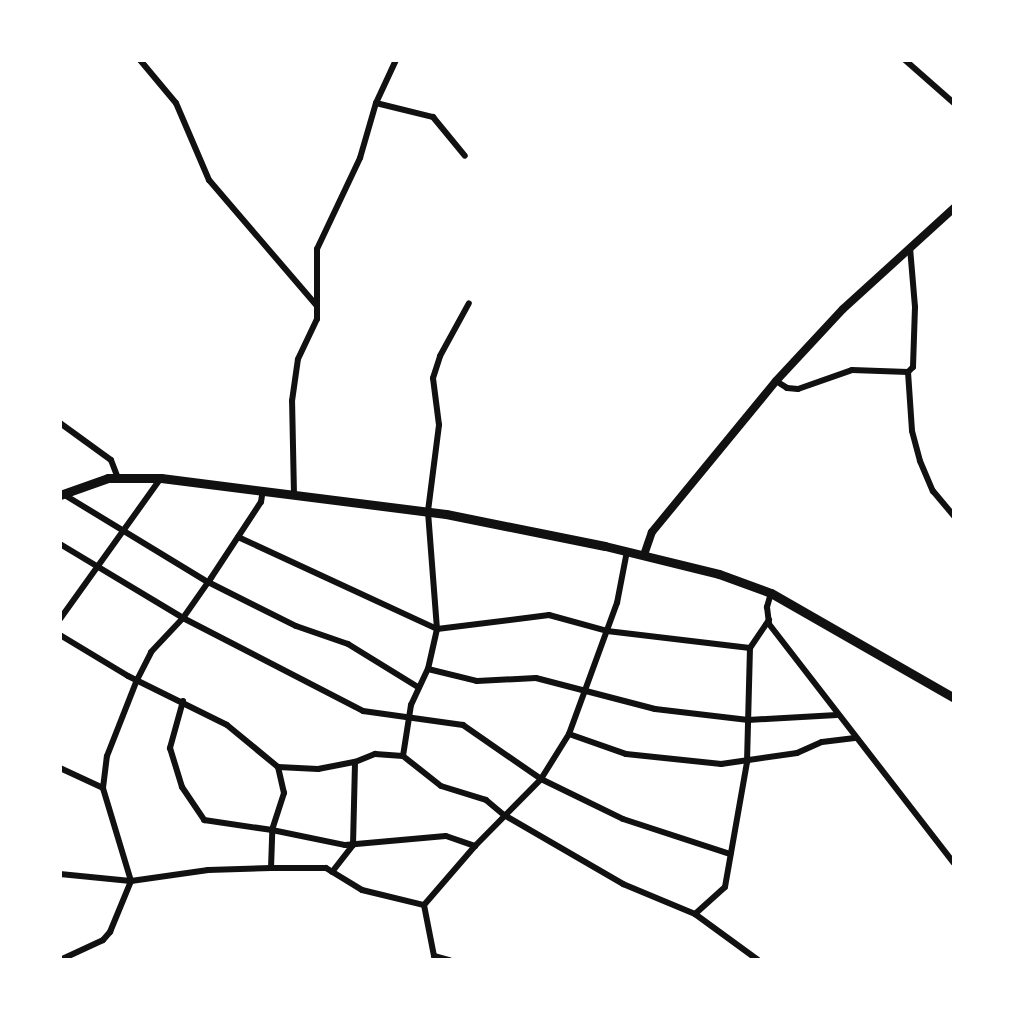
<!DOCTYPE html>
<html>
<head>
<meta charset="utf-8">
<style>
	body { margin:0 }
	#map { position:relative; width:1014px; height:1020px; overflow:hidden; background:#fff; font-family:Signika,sans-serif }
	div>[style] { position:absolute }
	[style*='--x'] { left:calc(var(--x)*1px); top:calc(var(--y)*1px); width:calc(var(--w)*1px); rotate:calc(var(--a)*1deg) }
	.minor>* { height:6px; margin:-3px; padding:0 3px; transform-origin:3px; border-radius:3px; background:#111 }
	.secondary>* { height:8px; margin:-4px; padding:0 4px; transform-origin:4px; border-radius:4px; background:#111 }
	.primary>* { height:9px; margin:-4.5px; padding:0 4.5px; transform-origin:4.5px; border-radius:4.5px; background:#111 }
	span { translate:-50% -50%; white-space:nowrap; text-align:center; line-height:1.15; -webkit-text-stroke:4.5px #fff; paint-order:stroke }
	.frame { position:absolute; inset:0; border:62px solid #fff; pointer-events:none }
</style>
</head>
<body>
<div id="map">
	<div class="minor">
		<i style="--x:140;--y:60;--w:56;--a:50.1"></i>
		<i style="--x:176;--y:103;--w:84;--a:66.8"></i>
		<i style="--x:209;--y:180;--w:165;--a:49.4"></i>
		<i style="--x:905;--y:60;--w:65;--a:41.3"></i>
		<i style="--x:376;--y:103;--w:59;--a:13.8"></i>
		<i style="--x:433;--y:117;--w:50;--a:50.6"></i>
		<i style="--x:908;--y:372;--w:59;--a:86.1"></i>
		<i style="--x:912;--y:431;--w:31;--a:75"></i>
		<i style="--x:920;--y:461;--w:33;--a:67"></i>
		<i style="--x:933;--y:491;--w:33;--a:50"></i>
		<i style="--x:776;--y:381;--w:13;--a:32"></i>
		<i style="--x:787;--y:388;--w:11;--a:5"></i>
		<i style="--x:798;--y:389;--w:57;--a:-19.4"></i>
		<i style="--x:852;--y:370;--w:56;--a:2"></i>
		<i style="--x:908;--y:372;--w:7;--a:-45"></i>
		<i style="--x:913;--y:367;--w:60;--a:-88.1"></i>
		<i style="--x:915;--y:307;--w:59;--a:-94.8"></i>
		<i style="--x:60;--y:423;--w:63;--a:36"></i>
		<i style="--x:111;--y:460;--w:17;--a:69"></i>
		<i style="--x:63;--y:494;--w:170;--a:31.3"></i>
		<i style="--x:208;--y:582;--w:98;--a:26.6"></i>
		<i style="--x:296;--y:626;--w:55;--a:19.1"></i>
		<i style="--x:348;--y:644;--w:82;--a:31.6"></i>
		<i style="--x:294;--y:494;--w:93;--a:-91.2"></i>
		<i style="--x:292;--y:401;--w:42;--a:-81.9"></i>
		<i style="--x:298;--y:359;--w:44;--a:-64.6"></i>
		<i style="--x:317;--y:319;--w:70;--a:-90"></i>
		<i style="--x:317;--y:249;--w:101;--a:-64.7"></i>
		<i style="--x:360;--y:158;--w:57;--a:-73.8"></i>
		<i style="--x:376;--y:103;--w:47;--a:-65.1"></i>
		<i style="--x:238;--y:537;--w:219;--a:24.8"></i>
		<i style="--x:437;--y:629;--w:113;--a:-7.1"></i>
		<i style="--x:549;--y:615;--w:60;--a:15.4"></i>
		<i style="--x:607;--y:631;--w:144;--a:6.8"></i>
		<i style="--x:750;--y:648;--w:34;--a:-56"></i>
		<i style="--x:60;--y:544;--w:144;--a:31"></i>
		<i style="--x:183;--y:618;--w:203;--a:27.3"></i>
		<i style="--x:363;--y:711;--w:101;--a:8"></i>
		<i style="--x:463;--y:725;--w:95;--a:34.7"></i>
		<i style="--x:541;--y:779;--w:91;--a:26"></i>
		<i style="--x:623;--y:819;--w:113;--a:18.1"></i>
		<i style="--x:771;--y:593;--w:15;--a:106"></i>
		<i style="--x:767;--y:607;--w:17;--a:83"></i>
		<i style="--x:769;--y:624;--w:302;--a:52.3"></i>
		<i style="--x:60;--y:619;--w:173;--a:-54.4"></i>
		<i style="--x:60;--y:635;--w:79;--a:31.1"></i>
		<i style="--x:128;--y:676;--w:110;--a:26.3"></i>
		<i style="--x:227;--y:725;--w:66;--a:39.5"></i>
		<i style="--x:278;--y:767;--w:40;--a:2.9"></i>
		<i style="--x:318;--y:769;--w:38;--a:-11"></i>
		<i style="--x:355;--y:762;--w:22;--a:-22"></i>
		<i style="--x:375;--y:754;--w:28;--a:4"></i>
		<i style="--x:403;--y:756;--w:52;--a:-81.1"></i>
		<i style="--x:411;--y:705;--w:40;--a:-65"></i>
		<i style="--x:428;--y:669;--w:41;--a:-77.3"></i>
		<i style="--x:437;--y:629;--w:118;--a:-94.4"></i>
		<i style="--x:428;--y:511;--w:87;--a:-82.7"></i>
		<i style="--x:439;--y:425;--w:47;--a:-97.3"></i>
		<i style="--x:433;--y:378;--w:23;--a:-72"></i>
		<i style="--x:440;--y:356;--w:60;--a:-61.3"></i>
		<i style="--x:428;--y:669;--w:50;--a:13.8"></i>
		<i style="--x:477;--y:681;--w:59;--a:-2.9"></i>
		<i style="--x:536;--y:678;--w:123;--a:14.6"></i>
		<i style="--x:655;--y:709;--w:94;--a:6.7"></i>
		<i style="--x:748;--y:720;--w:89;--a:-3.2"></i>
		<i style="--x:183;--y:701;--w:49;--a:105.5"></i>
		<i style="--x:170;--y:748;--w:41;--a:72.9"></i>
		<i style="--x:182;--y:787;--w:40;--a:56"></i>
		<i style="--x:204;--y:820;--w:69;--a:8.4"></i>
		<i style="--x:272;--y:830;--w:39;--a:-72"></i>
		<i style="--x:284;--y:793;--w:27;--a:-103"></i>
		<i style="--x:569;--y:734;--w:60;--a:19.3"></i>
		<i style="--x:626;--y:754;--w:96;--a:6"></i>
		<i style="--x:721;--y:764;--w:77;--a:-8.2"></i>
		<i style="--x:797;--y:753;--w:27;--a:-24"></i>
		<i style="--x:822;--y:742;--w:33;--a:-7"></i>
		<i style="--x:403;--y:756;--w:48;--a:38.3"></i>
		<i style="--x:441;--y:786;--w:47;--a:17.3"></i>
		<i style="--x:486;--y:800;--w:23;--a:40"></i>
		<i style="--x:504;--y:815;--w:138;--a:30.1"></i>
		<i style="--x:623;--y:884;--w:78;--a:22.6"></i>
		<i style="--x:695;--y:914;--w:78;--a:36.1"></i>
		<i style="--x:60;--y:768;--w:47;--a:24.9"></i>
		<i style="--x:271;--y:868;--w:55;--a:0"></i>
		<i style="--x:326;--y:868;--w:42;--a:31.4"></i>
		<i style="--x:362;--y:890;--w:64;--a:13.6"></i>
		<i style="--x:424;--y:905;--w:78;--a:-49.2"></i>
		<i style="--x:332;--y:872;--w:34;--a:-52"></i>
		<i style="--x:353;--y:845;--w:83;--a:-88.6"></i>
		<i style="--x:60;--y:874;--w:71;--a:5.6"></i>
		<i style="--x:131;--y:881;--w:78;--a:-8.1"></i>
		<i style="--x:208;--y:870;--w:63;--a:-1.8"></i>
		<i style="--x:271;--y:868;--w:38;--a:-88"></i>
		<i style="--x:272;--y:830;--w:75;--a:11.6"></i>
		<i style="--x:345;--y:845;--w:101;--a:-5.1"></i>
		<i style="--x:446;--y:836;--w:31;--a:19"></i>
		<i style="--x:475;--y:846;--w:94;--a:-45.4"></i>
		<i style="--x:541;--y:779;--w:53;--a:-58.1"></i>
		<i style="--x:569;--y:734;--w:140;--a:-69.9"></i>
		<i style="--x:617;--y:603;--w:53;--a:-79.1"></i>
		<i style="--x:424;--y:905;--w:52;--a:78.9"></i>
		<i style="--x:434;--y:956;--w:16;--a:15"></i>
		<i style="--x:695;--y:914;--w:40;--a:-42"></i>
		<i style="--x:725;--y:887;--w:127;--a:-80"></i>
		<i style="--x:747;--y:762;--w:114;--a:-88.5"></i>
		<i style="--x:60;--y:960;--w:47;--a:-24.9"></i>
		<i style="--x:103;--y:940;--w:11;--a:-49"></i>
		<i style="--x:110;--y:932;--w:55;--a:-67.6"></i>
		<i style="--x:131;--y:881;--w:97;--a:-106.8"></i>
		<i style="--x:103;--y:788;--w:32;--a:-83"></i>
		<i style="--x:107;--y:756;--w:82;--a:-68.5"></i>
		<i style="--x:137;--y:680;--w:31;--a:-63"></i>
		<i style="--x:151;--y:652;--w:47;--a:-46.7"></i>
		<i style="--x:183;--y:618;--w:49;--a:-55"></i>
		<i style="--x:211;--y:578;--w:91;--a:-56.7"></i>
		<i style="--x:261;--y:502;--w:12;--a:-81"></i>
	</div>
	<div class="secondary">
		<i style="--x:644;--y:555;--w:24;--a:-71"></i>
		<i style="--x:652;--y:532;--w:195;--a:-50.6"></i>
		<i style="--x:776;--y:381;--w:98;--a:-47.1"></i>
		<i style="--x:843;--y:309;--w:150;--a:-42.3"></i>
	</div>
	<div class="primary">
		<i style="--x:60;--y:495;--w:51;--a:-19.5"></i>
		<i style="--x:108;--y:478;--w:53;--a:0"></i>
		<i style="--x:161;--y:478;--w:287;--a:7.2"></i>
		<i style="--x:446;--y:514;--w:162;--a:11.4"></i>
		<i style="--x:605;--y:546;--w:117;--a:13.8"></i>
		<i style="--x:719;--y:574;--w:55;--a:20.1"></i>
		<i style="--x:771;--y:593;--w:211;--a:29.8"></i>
	</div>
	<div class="frame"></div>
</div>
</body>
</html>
